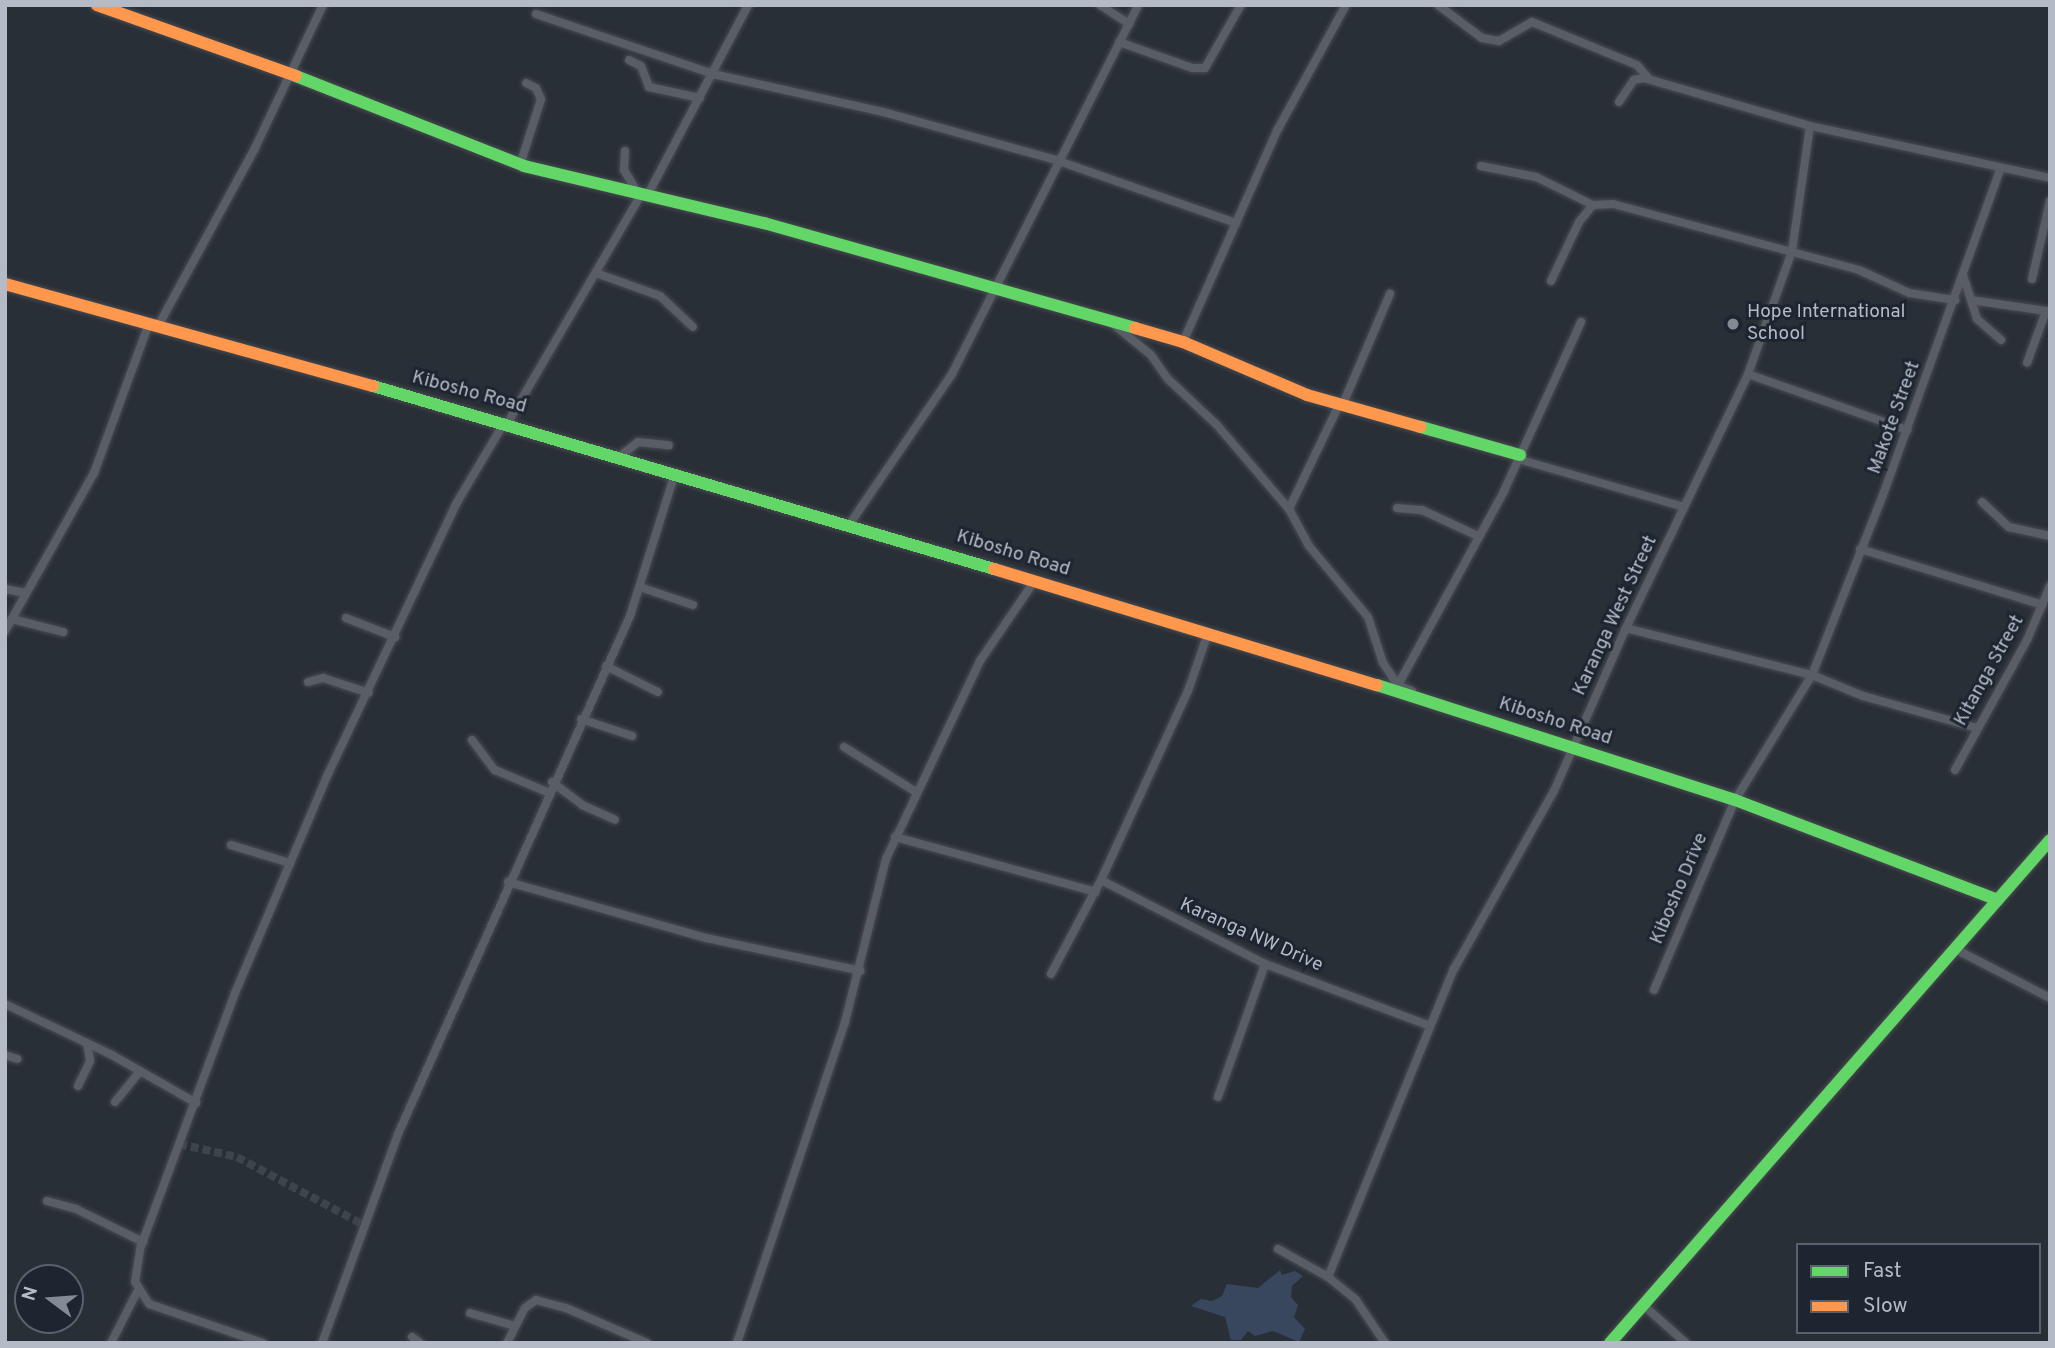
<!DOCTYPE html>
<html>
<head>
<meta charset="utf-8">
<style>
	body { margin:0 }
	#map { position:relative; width:2055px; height:1348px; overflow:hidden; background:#292f36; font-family:Overpass,sans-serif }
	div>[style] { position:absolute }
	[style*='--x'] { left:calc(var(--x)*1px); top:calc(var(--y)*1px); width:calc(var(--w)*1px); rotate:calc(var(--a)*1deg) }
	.water>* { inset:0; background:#38475e }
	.street-tunnel>* { height:8px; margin-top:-4px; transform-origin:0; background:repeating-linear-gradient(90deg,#3e444c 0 8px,transparent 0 12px) }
	.roads { filter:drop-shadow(0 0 2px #484b51) drop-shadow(0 0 2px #484b51) }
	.street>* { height:8px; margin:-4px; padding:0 4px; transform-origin:4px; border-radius:4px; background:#595d65 }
	.fast>* { height:12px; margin:-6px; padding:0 6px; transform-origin:6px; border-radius:6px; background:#63d668 }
	.slow>* { height:12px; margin:-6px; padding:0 6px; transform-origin:6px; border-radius:6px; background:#ff974d }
	.dots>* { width:19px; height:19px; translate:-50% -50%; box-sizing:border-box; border:4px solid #1d2531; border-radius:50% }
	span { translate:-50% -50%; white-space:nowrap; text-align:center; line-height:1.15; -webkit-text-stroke:6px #1d2531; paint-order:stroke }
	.poi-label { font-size:19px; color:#b4bbc7 }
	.left { translate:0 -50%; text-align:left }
	.street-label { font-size:19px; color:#b4bbc7 }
	.frame { position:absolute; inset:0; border:7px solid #b4bbc7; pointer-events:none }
	.legend { position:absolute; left:1796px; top:1243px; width:245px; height:91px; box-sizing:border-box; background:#1d2531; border:2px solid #59616d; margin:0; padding:9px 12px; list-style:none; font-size:21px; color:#b4bbc7 }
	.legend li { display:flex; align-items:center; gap:14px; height:35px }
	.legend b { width:35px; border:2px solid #59616d }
	.north { position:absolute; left:14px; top:1264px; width:70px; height:70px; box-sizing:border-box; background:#1d2531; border:2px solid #59616d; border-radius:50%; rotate:286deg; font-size:19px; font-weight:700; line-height:28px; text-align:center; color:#b4bbc7 }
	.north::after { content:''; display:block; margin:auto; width:24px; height:32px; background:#838a94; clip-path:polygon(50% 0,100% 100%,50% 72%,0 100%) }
</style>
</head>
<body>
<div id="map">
	<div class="water">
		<i style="clip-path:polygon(1280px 1270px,1282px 1275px,1295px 1271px,1303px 1276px,1292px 1286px,1291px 1297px,1298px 1305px,1294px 1317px,1305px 1329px,1299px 1342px,1273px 1331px,1255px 1336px,1248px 1331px,1241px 1340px,1231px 1340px,1225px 1317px,1191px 1306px,1201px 1299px,1212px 1301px,1222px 1296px,1227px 1284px,1258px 1288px)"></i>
	</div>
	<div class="street-tunnel">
		<i style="--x:179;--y:1144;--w:59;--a:12.6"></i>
		<i style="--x:237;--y:1157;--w:144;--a:28.2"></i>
	</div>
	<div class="roads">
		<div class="street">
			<i style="--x:1100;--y:5;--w:35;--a:33"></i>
			<i style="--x:1438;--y:5;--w:55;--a:36.9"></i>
			<i style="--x:1482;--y:38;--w:17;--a:10"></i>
			<i style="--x:1499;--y:41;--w:38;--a:-30"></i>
			<i style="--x:1532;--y:22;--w:113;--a:22.3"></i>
			<i style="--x:1637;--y:65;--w:18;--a:49"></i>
			<i style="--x:536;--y:14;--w:187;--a:18.7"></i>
			<i style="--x:713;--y:74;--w:174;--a:12.6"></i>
			<i style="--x:883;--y:112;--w:180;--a:15.5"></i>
			<i style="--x:1056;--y:160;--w:191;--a:19.3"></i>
			<i style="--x:1119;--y:42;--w:77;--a:19.6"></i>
			<i style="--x:1192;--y:68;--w:13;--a:0"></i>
			<i style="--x:1205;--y:68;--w:73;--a:-60.3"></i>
			<i style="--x:629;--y:60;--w:13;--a:27"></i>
			<i style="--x:641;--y:66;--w:22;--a:69"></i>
			<i style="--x:649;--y:87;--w:52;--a:12.2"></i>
			<i style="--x:1619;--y:102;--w:27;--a:-56"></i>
			<i style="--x:1634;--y:80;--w:10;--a:-11"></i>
			<i style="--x:1644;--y:78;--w:173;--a:16.1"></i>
			<i style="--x:1810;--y:126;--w:246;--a:12.2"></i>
			<i style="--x:625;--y:151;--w:19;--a:93"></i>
			<i style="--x:624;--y:170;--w:26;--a:59"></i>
			<i style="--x:520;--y:165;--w:69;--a:-72.3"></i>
			<i style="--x:541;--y:99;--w:12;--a:-114"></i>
			<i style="--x:536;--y:88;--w:11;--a:-153"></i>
			<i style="--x:1481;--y:166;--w:56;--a:11.3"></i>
			<i style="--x:1536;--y:177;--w:64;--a:26.2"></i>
			<i style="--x:647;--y:196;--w:216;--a:-62.1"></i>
			<i style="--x:596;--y:273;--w:68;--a:19.8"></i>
			<i style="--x:660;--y:296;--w:45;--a:43.2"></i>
			<i style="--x:1963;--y:275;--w:46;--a:72.3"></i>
			<i style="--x:1977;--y:319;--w:32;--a:41"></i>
			<i style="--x:2032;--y:279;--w:80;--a:-77"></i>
			<i style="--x:1551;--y:281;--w:65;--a:-64.6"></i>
			<i style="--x:1579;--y:222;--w:22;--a:-51"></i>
			<i style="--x:1593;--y:205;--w:20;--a:-3"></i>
			<i style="--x:1613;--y:204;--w:255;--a:15"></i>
			<i style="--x:1859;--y:270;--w:55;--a:24.7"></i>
			<i style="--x:1909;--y:293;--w:47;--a:8.7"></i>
			<i style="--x:1971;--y:300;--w:76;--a:8.3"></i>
			<i style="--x:2046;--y:311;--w:55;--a:110.1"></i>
			<i style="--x:1108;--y:320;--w:55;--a:39.1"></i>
			<i style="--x:1151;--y:355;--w:29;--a:55"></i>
			<i style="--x:1168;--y:379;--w:67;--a:43.2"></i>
			<i style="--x:1217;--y:425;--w:111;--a:49.4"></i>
			<i style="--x:1289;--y:509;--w:42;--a:61.6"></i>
			<i style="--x:1309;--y:546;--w:92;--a:50.3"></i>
			<i style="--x:1368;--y:617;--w:48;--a:71.9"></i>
			<i style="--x:1383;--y:663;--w:27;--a:56"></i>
			<i style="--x:157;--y:328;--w:205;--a:-61.4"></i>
			<i style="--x:255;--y:148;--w:158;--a:-64.6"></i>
			<i style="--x:1183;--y:342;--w:233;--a:-66"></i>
			<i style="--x:1278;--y:129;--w:141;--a:-61.3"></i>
			<i style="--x:1748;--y:374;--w:169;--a:19.4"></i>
			<i style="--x:1343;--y:404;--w:120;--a:-66.9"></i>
			<i style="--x:507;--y:424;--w:265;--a:-59.7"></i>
			<i style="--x:619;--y:457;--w:24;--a:-38"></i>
			<i style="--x:638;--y:442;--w:31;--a:6"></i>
			<i style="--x:1518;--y:459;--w:173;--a:16.1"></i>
			<i style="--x:1982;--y:502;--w:37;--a:43"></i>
			<i style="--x:2009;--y:527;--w:42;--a:12.4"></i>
			<i style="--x:1397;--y:508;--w:25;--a:5"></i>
			<i style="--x:1422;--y:510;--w:62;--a:24.9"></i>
			<i style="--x:1289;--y:509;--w:118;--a:-64.3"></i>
			<i style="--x:849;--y:525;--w:183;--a:-55.7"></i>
			<i style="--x:952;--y:374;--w:413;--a:-63.2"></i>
			<i style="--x:1860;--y:549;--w:191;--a:17"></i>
			<i style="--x:640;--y:587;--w:56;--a:18.8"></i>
			<i style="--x:5;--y:589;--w:21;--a:11"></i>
			<i style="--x:346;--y:618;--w:53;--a:21.2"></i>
			<i style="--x:12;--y:619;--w:53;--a:14.3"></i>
			<i style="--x:1626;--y:628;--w:192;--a:14.2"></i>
			<i style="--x:1812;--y:675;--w:193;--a:-68.5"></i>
			<i style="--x:1883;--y:495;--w:345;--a:-70.2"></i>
			<i style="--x:5;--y:631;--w:181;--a:-60.6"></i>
			<i style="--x:94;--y:473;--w:157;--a:-69.8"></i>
			<i style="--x:606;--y:666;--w:58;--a:26.6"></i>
			<i style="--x:308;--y:682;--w:16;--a:-15"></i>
			<i style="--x:323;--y:678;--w:48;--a:18.1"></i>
			<i style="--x:1412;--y:691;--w:15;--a:-157"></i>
			<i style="--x:1398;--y:685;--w:221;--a:-61.3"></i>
			<i style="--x:1504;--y:491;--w:186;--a:-65.5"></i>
			<i style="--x:581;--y:719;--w:54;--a:18.4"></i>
			<i style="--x:472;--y:740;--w:38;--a:53"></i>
			<i style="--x:495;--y:770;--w:56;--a:22.9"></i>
			<i style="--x:844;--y:747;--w:85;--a:32"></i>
			<i style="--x:1955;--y:770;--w:149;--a:-61"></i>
			<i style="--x:2027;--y:640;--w:59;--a:-66.9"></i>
			<i style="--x:552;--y:782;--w:38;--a:37"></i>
			<i style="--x:582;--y:805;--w:36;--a:24"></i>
			<i style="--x:895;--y:837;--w:208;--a:15.3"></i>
			<i style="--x:231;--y:845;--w:62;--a:17"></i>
			<i style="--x:1101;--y:880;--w:184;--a:27.1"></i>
			<i style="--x:1265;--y:964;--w:176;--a:20.6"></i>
			<i style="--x:508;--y:882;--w:206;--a:15.8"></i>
			<i style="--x:706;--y:938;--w:158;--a:12"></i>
			<i style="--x:1955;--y:949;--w:107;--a:27.3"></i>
			<i style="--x:1051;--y:974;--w:106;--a:-62"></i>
			<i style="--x:1101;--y:880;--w:208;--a:-65.3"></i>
			<i style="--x:1188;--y:691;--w:61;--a:-71"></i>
			<i style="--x:1654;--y:990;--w:207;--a:-66.9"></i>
			<i style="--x:1735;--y:800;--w:147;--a:-58.4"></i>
			<i style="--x:1812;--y:675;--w:55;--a:22.4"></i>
			<i style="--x:1863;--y:696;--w:118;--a:15.7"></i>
			<i style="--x:5;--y:1004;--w:119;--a:25.5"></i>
			<i style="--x:112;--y:1055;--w:97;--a:29.7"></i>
			<i style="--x:5;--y:1055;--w:13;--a:18"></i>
			<i style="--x:78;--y:1086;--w:28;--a:-64"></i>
			<i style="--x:90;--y:1061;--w:18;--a:-99"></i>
			<i style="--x:1218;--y:1097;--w:141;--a:-70.5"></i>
			<i style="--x:115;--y:1102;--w:40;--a:-51"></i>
			<i style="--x:47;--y:1201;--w:30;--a:15"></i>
			<i style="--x:76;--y:1209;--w:75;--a:26.2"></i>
			<i style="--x:1278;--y:1249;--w:57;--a:29.2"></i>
			<i style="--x:1328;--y:1277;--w:36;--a:39"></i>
			<i style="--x:1356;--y:1300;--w:52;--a:56"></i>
			<i style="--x:1328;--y:1277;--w:333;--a:-67.8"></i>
			<i style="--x:1454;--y:969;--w:204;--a:-60.7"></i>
			<i style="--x:1554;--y:791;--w:178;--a:-66.2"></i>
			<i style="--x:1626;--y:628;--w:282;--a:-64.3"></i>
			<i style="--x:1748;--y:374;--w:131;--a:-70.3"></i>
			<i style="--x:1792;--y:251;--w:126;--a:-81.8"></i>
			<i style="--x:1643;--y:1305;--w:57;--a:41.5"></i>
			<i style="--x:470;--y:1313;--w:47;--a:16.1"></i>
			<i style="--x:412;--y:1337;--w:10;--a:37"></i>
			<i style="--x:111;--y:1343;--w:57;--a:-63"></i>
			<i style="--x:263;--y:1343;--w:120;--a:-161.1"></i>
			<i style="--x:149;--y:1304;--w:26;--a:-122"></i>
			<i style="--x:135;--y:1282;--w:36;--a:-81"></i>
			<i style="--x:141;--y:1246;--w:270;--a:-69.6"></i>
			<i style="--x:235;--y:993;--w:238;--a:-67"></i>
			<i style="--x:328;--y:774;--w:299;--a:-64.6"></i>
			<i style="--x:456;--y:504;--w:94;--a:-59.3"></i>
			<i style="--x:322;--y:1343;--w:222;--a:-70"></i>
			<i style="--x:398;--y:1134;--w:568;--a:-65.87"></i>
			<i style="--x:630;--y:616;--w:150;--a:-72.5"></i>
			<i style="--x:507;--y:1343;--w:39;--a:-63"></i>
			<i style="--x:525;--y:1308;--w:14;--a:-36"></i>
			<i style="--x:536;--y:1300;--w:31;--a:15"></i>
			<i style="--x:566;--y:1308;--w:88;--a:23.4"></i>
			<i style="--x:737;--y:1343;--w:339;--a:-71.4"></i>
			<i style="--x:845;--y:1022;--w:168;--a:-75.9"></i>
			<i style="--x:886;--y:859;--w:219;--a:-64.6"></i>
			<i style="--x:980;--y:661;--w:98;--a:-55.8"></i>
		</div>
		<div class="fast">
			<i style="--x:296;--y:76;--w:245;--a:21.5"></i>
			<i style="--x:524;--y:166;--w:247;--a:13.4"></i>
			<i style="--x:764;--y:223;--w:386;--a:15.8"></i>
			<i style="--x:373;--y:386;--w:647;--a:16.42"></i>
			<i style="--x:1421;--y:427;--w:103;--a:15.8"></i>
			<i style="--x:1377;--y:685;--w:376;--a:17.8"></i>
			<i style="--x:1735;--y:800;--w:281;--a:20.8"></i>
			<i style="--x:1610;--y:1343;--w:668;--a:-48.82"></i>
		</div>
		<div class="slow">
			<i style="--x:97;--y:5;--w:211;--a:19.6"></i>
			<i style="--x:5;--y:284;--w:382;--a:15.5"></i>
			<i style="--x:1135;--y:328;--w:50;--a:16.3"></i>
			<i style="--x:1183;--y:342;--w:135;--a:23.1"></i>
			<i style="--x:1307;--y:395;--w:118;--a:15.7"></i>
			<i style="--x:994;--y:569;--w:400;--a:16.9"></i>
		</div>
	</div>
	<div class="dots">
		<i style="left:1733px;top:324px;background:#838a94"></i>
	</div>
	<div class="poi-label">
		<span class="left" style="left:1747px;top:324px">Hope International<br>School</span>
	</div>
	<div class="street-label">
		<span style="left:469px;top:393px;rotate:15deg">Kibosho Road</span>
		<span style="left:1895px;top:418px;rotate:-70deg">Makote Street</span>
		<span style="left:1013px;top:554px;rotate:17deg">Kibosho Road</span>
		<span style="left:1616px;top:616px;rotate:-65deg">Karanga West Street</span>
		<span style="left:1990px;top:671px;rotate:-61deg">Kitanga Street</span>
		<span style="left:1555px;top:722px;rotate:18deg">Kibosho Road</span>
		<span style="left:1680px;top:889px;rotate:-67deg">Kibosho Drive</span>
		<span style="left:1251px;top:936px;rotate:24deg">Karanga NW Drive</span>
	</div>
	<div class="frame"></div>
	<ul class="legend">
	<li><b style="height:9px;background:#63d668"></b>Fast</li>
	<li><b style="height:9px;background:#ff974d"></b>Slow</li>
	</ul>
	<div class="north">N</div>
</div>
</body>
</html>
